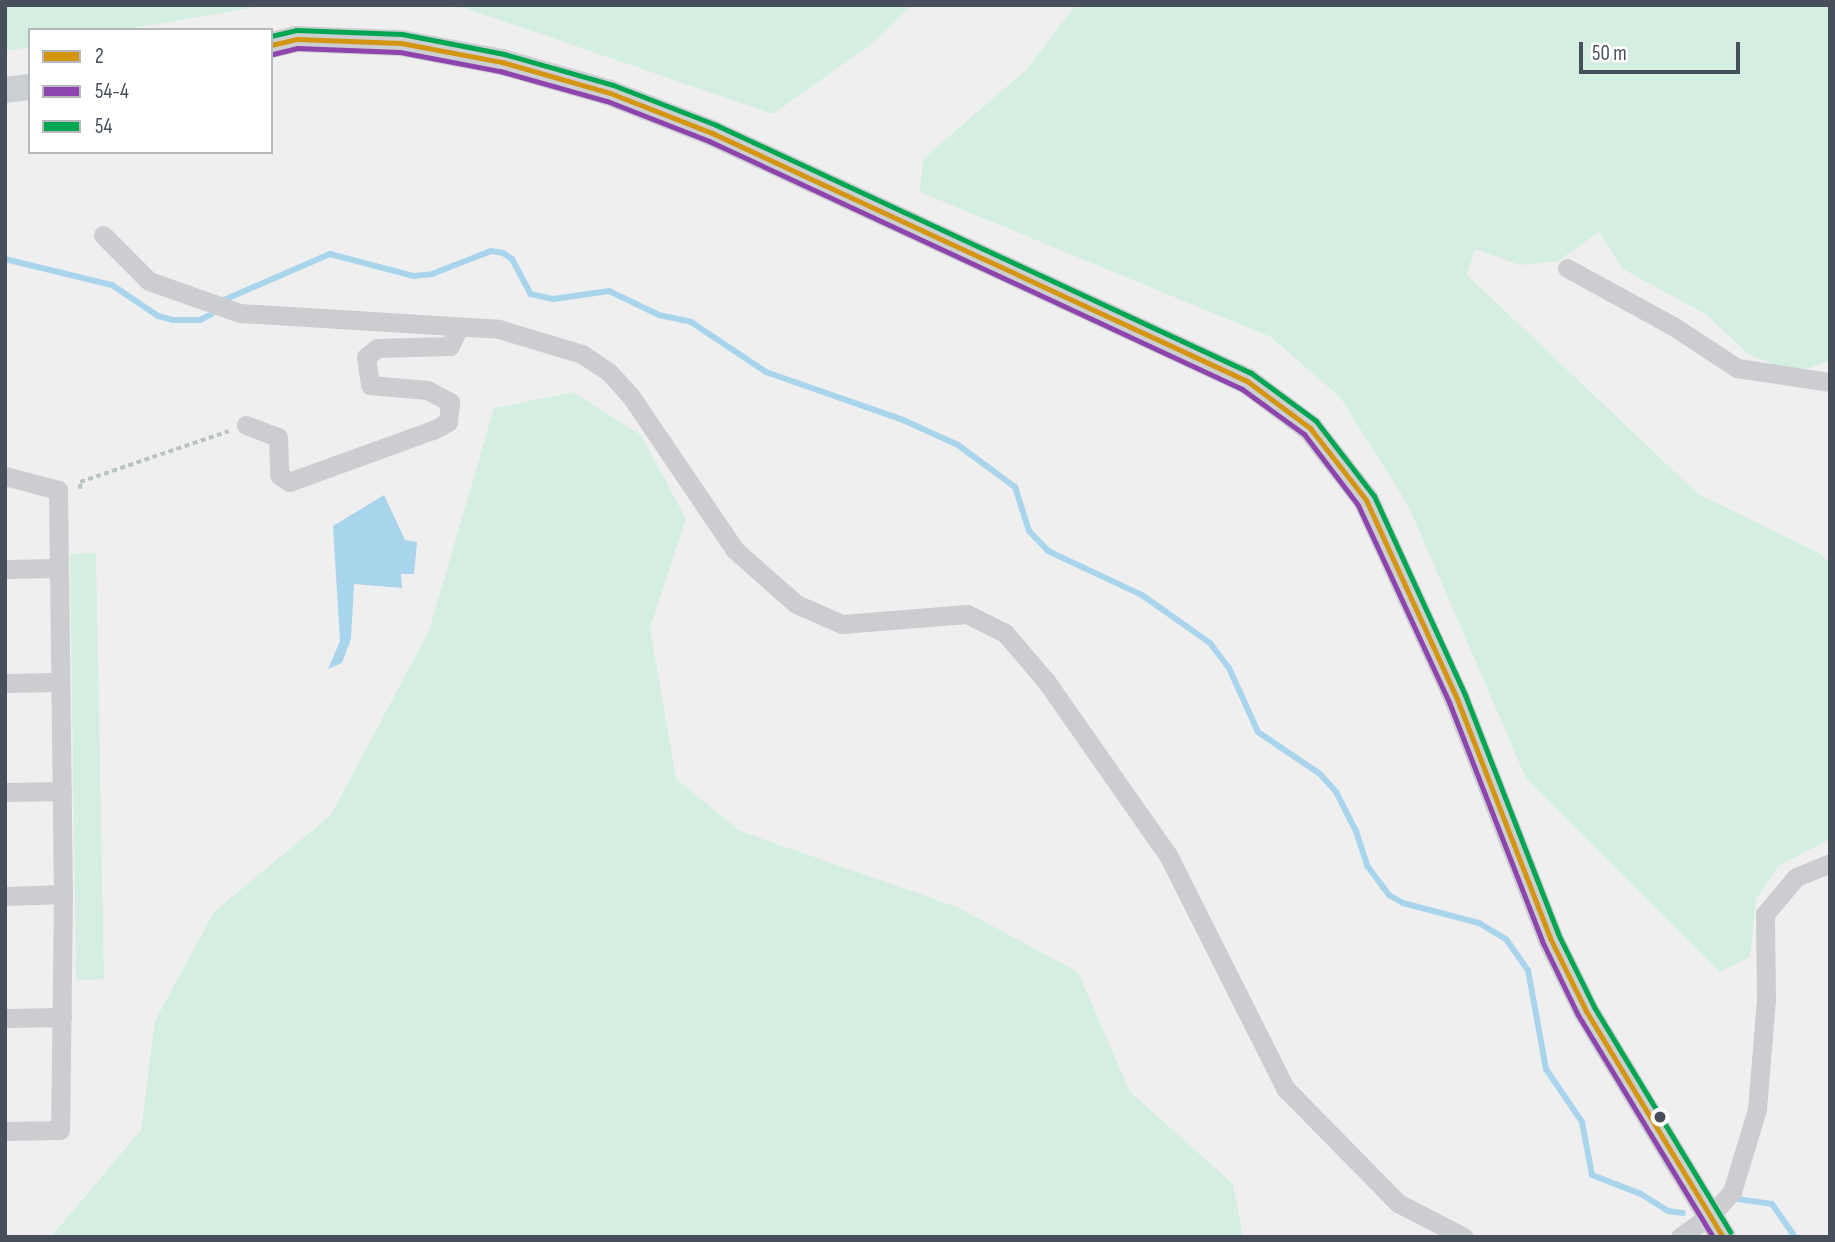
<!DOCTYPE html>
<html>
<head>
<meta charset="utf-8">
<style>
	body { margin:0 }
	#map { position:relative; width:1835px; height:1242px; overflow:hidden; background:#f0efef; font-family:"Sofia Sans Condensed",sans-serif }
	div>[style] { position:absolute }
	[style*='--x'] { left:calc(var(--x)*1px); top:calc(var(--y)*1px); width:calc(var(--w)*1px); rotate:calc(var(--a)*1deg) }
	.green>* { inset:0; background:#d4eee1 }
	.water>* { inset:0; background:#a9d5ec }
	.stream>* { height:6px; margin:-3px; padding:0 3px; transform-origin:3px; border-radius:3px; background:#a9d5ec }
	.path>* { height:3.5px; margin-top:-1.75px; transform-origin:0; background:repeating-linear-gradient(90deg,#b9c4c2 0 5px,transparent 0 8.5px) }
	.street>* { height:19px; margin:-9.5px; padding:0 9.5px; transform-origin:9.5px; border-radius:9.5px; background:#cbcdd0 }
	.secondary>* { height:26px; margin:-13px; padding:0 13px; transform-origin:13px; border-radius:13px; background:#cccfd2 }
	.bus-1>* { height:5px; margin:-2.5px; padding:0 2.5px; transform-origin:2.5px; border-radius:2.5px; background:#d49512 }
	.bus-2>* { height:5px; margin:-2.5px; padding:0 2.5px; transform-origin:2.5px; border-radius:2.5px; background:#8e44ad }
	.bus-3>* { height:5px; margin:-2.5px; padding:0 2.5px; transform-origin:2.5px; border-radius:2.5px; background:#00a651 }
	.dots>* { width:19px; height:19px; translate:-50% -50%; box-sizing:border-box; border:4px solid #fff; border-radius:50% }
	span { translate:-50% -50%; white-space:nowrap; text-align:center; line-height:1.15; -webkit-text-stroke:7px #fff; paint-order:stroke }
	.frame { position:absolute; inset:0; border:7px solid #474f5b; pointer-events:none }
	.legend { position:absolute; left:28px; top:28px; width:245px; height:126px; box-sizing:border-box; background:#fff; border:2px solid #b5b9bd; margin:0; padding:9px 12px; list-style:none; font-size:21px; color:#474f5b }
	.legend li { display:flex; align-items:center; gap:14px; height:35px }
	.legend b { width:35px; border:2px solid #b5b9bd }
	.scale { position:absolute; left:1579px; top:42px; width:161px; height:32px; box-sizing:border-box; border:4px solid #474f5b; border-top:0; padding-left:9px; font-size:21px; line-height:24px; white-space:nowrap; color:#474f5b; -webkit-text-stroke:5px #fff; paint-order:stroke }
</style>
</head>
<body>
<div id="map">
	<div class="green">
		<i style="clip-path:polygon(5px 5px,267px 5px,123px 30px,30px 30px,30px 47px,5px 51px)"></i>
		<i style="clip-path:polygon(409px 5px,912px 5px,870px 45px,773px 114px,465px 8px)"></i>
		<i style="clip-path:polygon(1076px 5px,1830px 5px,1830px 360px,1796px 373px,1748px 354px,1707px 315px,1623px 269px,1599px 232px,1558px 261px,1520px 265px,1475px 249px,1467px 275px,1698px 494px,1819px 553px,1830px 563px,1830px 839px,1778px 866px,1756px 899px,1750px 957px,1720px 972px,1526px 778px,1408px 505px,1340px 397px,1271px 337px,920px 192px,923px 159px,1026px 70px)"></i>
		<i style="clip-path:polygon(573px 392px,641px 435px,686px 519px,650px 628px,676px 779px,740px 831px,957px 907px,1078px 972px,1130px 1092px,1233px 1184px,1243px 1237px,51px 1237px,141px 1130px,155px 1021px,214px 912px,331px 815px,429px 631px,494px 408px)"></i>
		<i style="clip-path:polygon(96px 553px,104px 979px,76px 980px,70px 554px)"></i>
	</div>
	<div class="water">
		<i style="clip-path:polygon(384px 495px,405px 540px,417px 542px,414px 574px,401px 574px,402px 588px,354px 584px,351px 639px,342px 663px,328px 669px,340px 641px,333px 526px)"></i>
	</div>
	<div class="stream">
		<i style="--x:5;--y:259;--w:110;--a:13.7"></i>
		<i style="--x:112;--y:285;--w:55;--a:34"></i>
		<i style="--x:158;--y:316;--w:16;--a:15"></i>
		<i style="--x:173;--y:320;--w:27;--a:0"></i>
		<i style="--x:200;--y:320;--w:13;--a:-27"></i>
		<i style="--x:224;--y:300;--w:116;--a:-23.5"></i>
		<i style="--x:330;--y:254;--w:87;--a:14.7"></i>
		<i style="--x:414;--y:276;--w:18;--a:-6"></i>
		<i style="--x:432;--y:274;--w:63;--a:-21.3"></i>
		<i style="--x:491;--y:251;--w:12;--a:9"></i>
		<i style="--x:503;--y:253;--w:11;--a:34"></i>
		<i style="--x:512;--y:259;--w:40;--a:62"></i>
		<i style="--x:531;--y:294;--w:23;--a:13"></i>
		<i style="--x:553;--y:299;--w:57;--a:-8.1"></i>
		<i style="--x:609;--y:291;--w:55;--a:25.6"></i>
		<i style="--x:659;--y:315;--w:33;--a:12"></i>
		<i style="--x:691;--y:322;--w:90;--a:33.7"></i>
		<i style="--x:766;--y:372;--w:145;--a:19.3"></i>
		<i style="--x:903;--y:420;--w:60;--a:24.4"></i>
		<i style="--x:958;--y:445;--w:71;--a:36.4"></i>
		<i style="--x:1015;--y:487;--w:46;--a:72.3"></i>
		<i style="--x:1029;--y:531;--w:28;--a:46"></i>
		<i style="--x:1048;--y:551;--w:104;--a:25.1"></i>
		<i style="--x:1142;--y:595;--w:83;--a:35.2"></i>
		<i style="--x:1210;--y:643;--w:31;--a:53"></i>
		<i style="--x:1229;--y:668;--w:70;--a:65.6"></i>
		<i style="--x:1258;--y:732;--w:75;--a:34.1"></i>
		<i style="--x:1320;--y:774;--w:24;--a:48"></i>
		<i style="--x:1336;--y:792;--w:44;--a:62.9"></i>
		<i style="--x:1356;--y:831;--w:38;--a:72"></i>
		<i style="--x:1368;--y:867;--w:35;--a:53"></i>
		<i style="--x:1389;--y:895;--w:16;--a:30"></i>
		<i style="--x:1403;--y:903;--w:79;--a:14.7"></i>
		<i style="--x:1479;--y:923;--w:31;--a:31"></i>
		<i style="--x:1506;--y:939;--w:38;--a:55"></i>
		<i style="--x:1528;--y:970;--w:101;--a:79.7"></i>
		<i style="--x:1546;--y:1069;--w:64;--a:55.8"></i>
		<i style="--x:1582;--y:1122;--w:54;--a:79.3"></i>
		<i style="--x:1592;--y:1175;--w:53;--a:21.2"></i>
		<i style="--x:1641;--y:1194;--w:32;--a:32"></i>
		<i style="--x:1668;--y:1211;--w:15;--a:8"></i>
		<i style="--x:1737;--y:1199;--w:35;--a:8"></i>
		<i style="--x:1772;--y:1204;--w:40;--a:55.1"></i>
	</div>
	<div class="path">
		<i style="--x:80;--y:489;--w:7;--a:-90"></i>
		<i style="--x:80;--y:482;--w:157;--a:-18.9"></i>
	</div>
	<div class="street">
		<i style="--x:103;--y:235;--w:65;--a:45"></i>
		<i style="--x:149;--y:281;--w:96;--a:19.4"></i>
		<i style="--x:240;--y:313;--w:259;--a:3.5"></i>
		<i style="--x:499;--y:329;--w:87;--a:16.8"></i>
		<i style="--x:582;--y:354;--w:32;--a:34"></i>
		<i style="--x:609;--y:372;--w:31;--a:48"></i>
		<i style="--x:630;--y:395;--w:187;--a:55.9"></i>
		<i style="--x:735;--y:550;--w:81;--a:41.5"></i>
		<i style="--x:796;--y:604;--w:50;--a:23.5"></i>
		<i style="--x:842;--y:624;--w:125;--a:-4.6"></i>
		<i style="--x:967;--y:614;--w:42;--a:26.6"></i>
		<i style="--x:1005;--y:633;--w:63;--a:49.5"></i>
		<i style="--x:1046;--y:681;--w:213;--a:55"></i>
		<i style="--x:1168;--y:855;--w:261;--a:63.3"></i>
		<i style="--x:1285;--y:1088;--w:161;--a:45.5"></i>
		<i style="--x:1398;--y:1203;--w:74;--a:27.3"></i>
		<i style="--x:1567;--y:268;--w:121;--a:28.7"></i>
		<i style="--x:1673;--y:326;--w:77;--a:33.3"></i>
		<i style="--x:1737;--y:368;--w:94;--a:8.6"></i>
		<i style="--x:246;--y:425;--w:34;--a:21"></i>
		<i style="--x:278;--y:437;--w:38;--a:88"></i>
		<i style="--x:279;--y:475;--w:12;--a:35"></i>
		<i style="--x:289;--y:482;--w:153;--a:-19.9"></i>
		<i style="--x:433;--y:430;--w:17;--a:-28"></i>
		<i style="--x:448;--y:422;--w:20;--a:-84"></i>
		<i style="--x:450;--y:402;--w:26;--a:-152"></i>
		<i style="--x:427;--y:390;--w:57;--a:-175"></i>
		<i style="--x:370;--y:385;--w:28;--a:-98"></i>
		<i style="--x:366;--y:357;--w:14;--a:-39"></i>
		<i style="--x:377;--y:348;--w:73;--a:-1.6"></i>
		<i style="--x:450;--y:346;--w:21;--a:-65"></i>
		<i style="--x:5;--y:476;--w:55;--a:14.8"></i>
		<i style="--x:58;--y:490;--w:404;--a:89.3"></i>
		<i style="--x:63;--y:894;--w:236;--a:90.7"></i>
		<i style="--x:60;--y:1130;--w:55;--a:179"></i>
		<i style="--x:5;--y:569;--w:52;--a:-1.1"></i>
		<i style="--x:5;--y:683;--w:54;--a:-1.1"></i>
		<i style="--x:5;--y:792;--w:57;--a:-1"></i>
		<i style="--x:5;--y:896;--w:58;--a:-2"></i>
		<i style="--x:5;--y:1018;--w:57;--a:-1"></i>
		<i style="--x:1680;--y:1237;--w:39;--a:-36"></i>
		<i style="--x:1712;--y:1214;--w:30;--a:-48"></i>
		<i style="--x:1732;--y:1192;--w:87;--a:-73.2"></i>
		<i style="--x:1757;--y:1109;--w:109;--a:-85.3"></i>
		<i style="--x:1766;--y:1000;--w:86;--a:-90.7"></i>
		<i style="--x:1765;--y:914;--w:48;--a:-50"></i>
		<i style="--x:1796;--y:877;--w:37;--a:-22"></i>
	</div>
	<div class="secondary">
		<i style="--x:271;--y:45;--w:26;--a:-13"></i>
		<i style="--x:296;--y:39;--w:105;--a:2.2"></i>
		<i style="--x:401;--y:43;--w:103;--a:10.7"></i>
		<i style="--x:502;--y:62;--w:112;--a:16"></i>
		<i style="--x:610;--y:93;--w:110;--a:21.4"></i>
		<i style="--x:712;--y:133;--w:590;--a:24.87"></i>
		<i style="--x:1247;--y:381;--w:79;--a:36.7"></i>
		<i style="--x:1310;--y:428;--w:91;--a:52.1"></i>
		<i style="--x:1366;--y:500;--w:219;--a:65.4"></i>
		<i style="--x:1457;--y:699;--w:256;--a:68.7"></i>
		<i style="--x:1550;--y:938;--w:81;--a:63.7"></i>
		<i style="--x:1586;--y:1011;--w:264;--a:58.8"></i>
		<i style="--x:5;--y:90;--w:25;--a:-7"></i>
	</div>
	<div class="bus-1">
		<i style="--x:271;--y:45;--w:26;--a:-13"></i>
		<i style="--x:296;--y:39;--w:105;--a:2.2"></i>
		<i style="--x:401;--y:43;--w:103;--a:10.7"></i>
		<i style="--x:502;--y:62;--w:112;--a:16"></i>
		<i style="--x:610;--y:93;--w:110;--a:21.4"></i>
		<i style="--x:712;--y:133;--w:590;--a:24.87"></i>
		<i style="--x:1247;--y:381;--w:79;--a:36.7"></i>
		<i style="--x:1310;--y:428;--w:91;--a:52.1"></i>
		<i style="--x:1366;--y:500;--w:219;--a:65.4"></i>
		<i style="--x:1457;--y:699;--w:256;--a:68.7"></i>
		<i style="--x:1550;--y:938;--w:81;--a:63.7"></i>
		<i style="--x:1586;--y:1011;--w:264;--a:58.8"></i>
	</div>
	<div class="bus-2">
		<i style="--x:273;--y:54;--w:25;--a:-14"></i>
		<i style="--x:297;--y:48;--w:103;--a:2.2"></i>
		<i style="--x:400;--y:52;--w:102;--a:10.8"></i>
		<i style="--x:500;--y:71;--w:111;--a:15.7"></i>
		<i style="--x:607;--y:101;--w:110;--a:21.4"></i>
		<i style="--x:709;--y:141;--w:588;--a:24.95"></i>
		<i style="--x:1242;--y:389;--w:77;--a:36"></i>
		<i style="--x:1304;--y:434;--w:89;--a:52.7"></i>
		<i style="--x:1358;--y:505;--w:217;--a:65.2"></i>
		<i style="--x:1449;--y:702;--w:256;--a:68.7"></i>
		<i style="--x:1542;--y:941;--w:82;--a:64.1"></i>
		<i style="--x:1578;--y:1015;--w:260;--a:58.7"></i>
	</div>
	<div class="bus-3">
		<i style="--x:271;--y:36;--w:26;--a:-13"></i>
		<i style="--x:296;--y:30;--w:106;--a:2.2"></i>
		<i style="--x:402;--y:34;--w:104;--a:11.1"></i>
		<i style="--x:504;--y:54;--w:113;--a:15.9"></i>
		<i style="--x:613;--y:85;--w:110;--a:21.2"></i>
		<i style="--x:716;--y:125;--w:590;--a:24.87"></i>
		<i style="--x:1251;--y:373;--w:81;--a:36.4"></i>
		<i style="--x:1316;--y:421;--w:95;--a:52.3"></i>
		<i style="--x:1374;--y:496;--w:219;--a:65.4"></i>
		<i style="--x:1465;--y:695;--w:256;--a:68.7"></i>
		<i style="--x:1558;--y:934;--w:81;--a:63.7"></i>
		<i style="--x:1594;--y:1007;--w:263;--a:58.8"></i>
	</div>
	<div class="dots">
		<i style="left:1660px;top:1117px;background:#474f5b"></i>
	</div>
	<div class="frame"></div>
	<ul class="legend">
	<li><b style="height:9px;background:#d49512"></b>2</li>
	<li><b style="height:9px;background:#8e44ad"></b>54-4</li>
	<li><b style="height:9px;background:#00a651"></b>54</li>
	</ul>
	<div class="scale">50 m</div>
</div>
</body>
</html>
